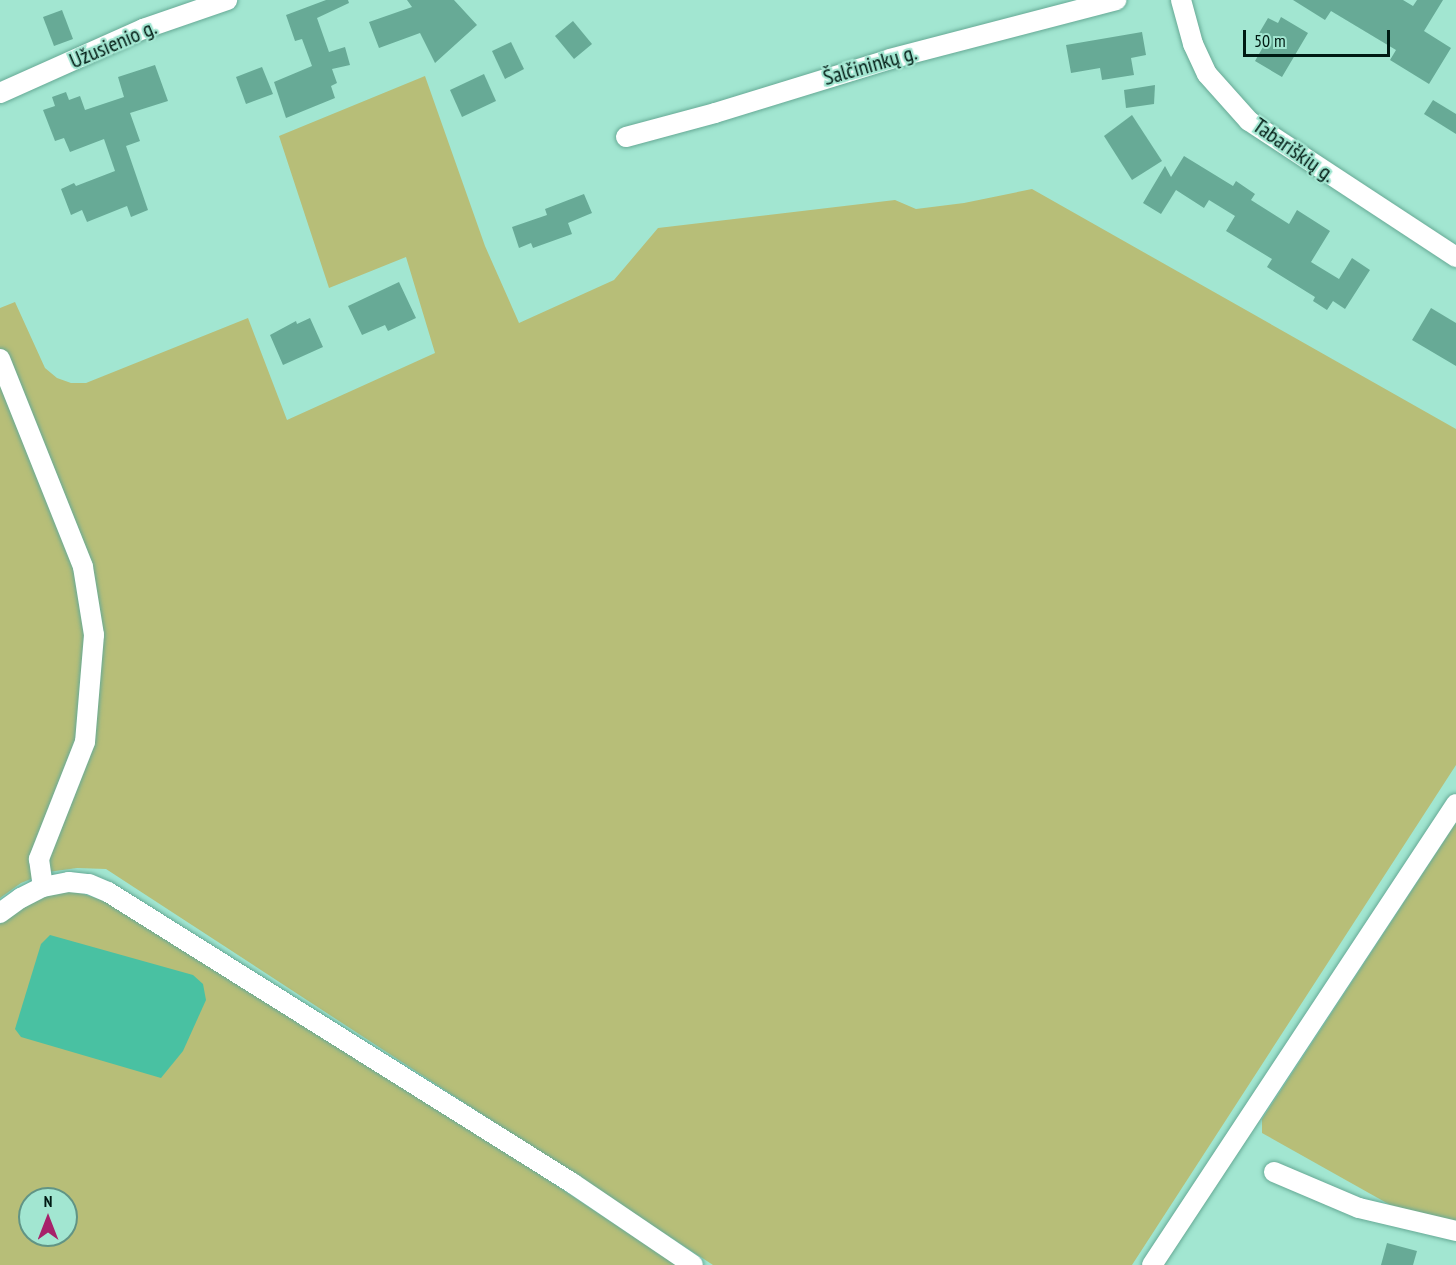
<!DOCTYPE html>
<html>
<head>
<meta charset="utf-8">
<style>
	body { margin:0 }
	#map { position:relative; width:1456px; height:1265px; overflow:hidden; background:#a2e6d1; font-family:"PT Sans Narrow",sans-serif }
	div>[style] { position:absolute }
	[style*='--x'] { left:calc(var(--x)*1px); top:calc(var(--y)*1px); width:calc(var(--w)*1px); rotate:calc(var(--a)*1deg) }
	.green>* { inset:0; background:#b7be78 }
	.water>* { inset:0; background:#49c1a2 }
	.building>* { inset:0; background:#67aa96 }
	.roads { filter:drop-shadow(0 0 2px #66a995) drop-shadow(0 0 2px #66a995) }
	.minor>* { height:20px; margin:-10px; padding:0 10px; transform-origin:10px; border-radius:10px; background:#fff }
	span { translate:-50% -50%; white-space:nowrap; text-align:center; line-height:1.15; -webkit-text-stroke:4.5px #a2e6d1; paint-order:stroke }
	.street-label { font-size:22px; color:#001a13 }
	.north { position:absolute; left:18px; top:1187px; width:60px; height:60px; box-sizing:border-box; background:#a2e6d1; border:2px solid #619485; border-radius:50%; rotate:0deg; font-size:16px; font-weight:700; line-height:24px; text-align:center; color:#001a13 }
	.north::after { content:''; display:block; margin:auto; width:21px; height:27px; background:#a7216a; clip-path:polygon(50% 0,100% 100%,50% 72%,0 100%) }
	.scale { position:absolute; left:1243px; top:30px; width:147px; height:27px; box-sizing:border-box; border:3px solid #001a13; border-top:0; padding-left:8px; font-size:18px; line-height:21px; white-space:nowrap; color:#001a13; -webkit-text-stroke:4px #a2e6d1; paint-order:stroke }
</style>
</head>
<body>
<div id="map">
	<div class="green">
		<i style="clip-path:polygon(425px 76px,485px 246px,519px 323px,614px 280px,658px 228px,895px 200px,916px 209px,964px 203px,1032px 189px,1456px 429px,1456px 765px,1132px 1265px,713px 1265px,106px 869px,77px 868px,48px 872px,21px 883px,0 898px,0 308px,15px 302px,45px 368px,57px 378px,71px 383px,86px 383px,248px 318px,287px 420px,435px 353px,406px 257px,329px 288px,279px 136px)"></i>
		<i style="clip-path:polygon(1456px 823px,1456px 1222px,1401px 1211px,1262px 1133px,1262px 1119px)"></i>
		<i style="clip-path:polygon(evenodd,74px 891px,105px 901px,527px 1166px,676px 1265px,0 1265px,0 924px,25px 903px,50px 894px,74px 891px,30px 1199px,66px 1199px,66px 1235px,30px 1235px,30px 1199px)"></i>
	</div>
	<div class="water">
		<i style="clip-path:polygon(50px 935px,193px 975px,203px 984px,206px 1000px,183px 1051px,161px 1078px,21px 1037px,15px 1029px,41px 944px)"></i>
	</div>
	<div class="building">
		<i style="clip-path:polygon(326px 0,348px 0,349px 3px,317px 18px,329px 52px,345px 47px,350px 65px,332px 69px,337px 83px,331px 86px,335px 98px,286px 118px,274px 82px,312px 66px,302px 39px,295px 41px,286px 15px)"></i>
		<i style="clip-path:polygon(407px 0,454px 0,477px 25px,435px 63px,420px 33px,379px 48px,369px 22px,412px 7px)"></i>
		<i style="clip-path:polygon(1293px 0,1403px 0,1413px 6px,1417px 0,1443px 0,1424px 31px,1451px 48px,1429px 84px,1390px 60px,1396px 50px,1331px 11px,1325px 20px)"></i>
		<i style="clip-path:polygon(62px 10px,73px 39px,54px 46px,43px 17px)"></i>
		<i style="clip-path:polygon(1281px 17px,1308px 33px,1282px 77px,1255px 61px,1267px 40px,1258px 35px,1268px 18px,1278px 23px)"></i>
		<i style="clip-path:polygon(573px 21px,592px 44px,574px 59px,555px 36px)"></i>
		<i style="clip-path:polygon(1142px 32px,1146px 55px,1131px 58px,1134px 75px,1102px 80px,1100px 68px,1071px 73px,1066px 45px)"></i>
		<i style="clip-path:polygon(511px 42px,524px 69px,505px 79px,492px 51px)"></i>
		<i style="clip-path:polygon(155px 65px,168px 101px,130px 113px,140px 141px,126px 146px,148px 210px,131px 217px,127px 206px,87px 222px,82px 210px,71px 215px,61px 189px,74px 183px,76px 186px,115px 171px,104px 139px,70px 152px,64px 138px,55px 141px,43px 110px,55px 106px,52px 97px,66px 92px,69px 100px,80px 96px,85px 110px,124px 97px,118px 77px)"></i>
		<i style="clip-path:polygon(262px 67px,273px 94px,246px 104px,236px 77px)"></i>
		<i style="clip-path:polygon(484px 74px,496px 101px,462px 117px,450px 90px)"></i>
		<i style="clip-path:polygon(1155px 85px,1154px 104px,1126px 108px,1124px 90px)"></i>
		<i style="clip-path:polygon(1433px 100px,1456px 114px,1456px 134px,1424px 114px)"></i>
		<i style="clip-path:polygon(1132px 115px,1162px 161px,1132px 180px,1104px 136px)"></i>
		<i style="clip-path:polygon(1184px 156px,1233px 186px,1236px 181px,1255px 194px,1251px 200px,1289px 224px,1297px 210px,1330px 231px,1311px 262px,1339px 279px,1352px 258px,1370px 270px,1345px 309px,1333px 301px,1327px 310px,1313px 301px,1315px 297px,1267px 267px,1272px 259px,1226px 231px,1235px 216px,1209px 200px,1204px 208px,1176px 190px,1161px 214px,1143px 203px,1165px 166px,1171px 177px)"></i>
		<i style="clip-path:polygon(584px 194px,592px 213px,568px 223px,572px 234px,533px 248px,531px 243px,519px 248px,512px 227px,547px 215px,545px 209px)"></i>
		<i style="clip-path:polygon(399px 282px,416px 318px,388px 331px,385px 325px,362px 335px,348px 306px)"></i>
		<i style="clip-path:polygon(1431px 308px,1456px 323px,1456px 366px,1412px 340px)"></i>
		<i style="clip-path:polygon(310px 318px,323px 347px,283px 365px,270px 335px,296px 321px,297px 324px)"></i>
		<i style="clip-path:polygon(1387px 1243px,1417px 1251px,1413px 1265px,1381px 1265px)"></i>
	</div>
	<div class="roads">
		<div class="minor">
			<i style="--x:1181;--y:0;--w:46;--a:74.7"></i>
			<i style="--x:1193;--y:44;--w:33;--a:65"></i>
			<i style="--x:1207;--y:74;--w:63;--a:48.2"></i>
			<i style="--x:1249;--y:121;--w:248;--a:33.3"></i>
			<i style="--x:0;--y:93;--w:157;--a:-24.1"></i>
			<i style="--x:143;--y:29;--w:89;--a:-19"></i>
			<i style="--x:626;--y:137;--w:92;--a:-15.1"></i>
			<i style="--x:715;--y:113;--w:183;--a:-17.1"></i>
			<i style="--x:890;--y:59;--w:234;--a:-14.6"></i>
			<i style="--x:0;--y:359;--w:224;--a:68.2"></i>
			<i style="--x:83;--y:567;--w:69;--a:80.8"></i>
			<i style="--x:94;--y:635;--w:107;--a:94.8"></i>
			<i style="--x:85;--y:742;--w:126;--a:111.5"></i>
			<i style="--x:39;--y:859;--w:28;--a:82"></i>
			<i style="--x:0;--y:913;--w:26;--a:-36"></i>
			<i style="--x:21;--y:898;--w:25;--a:-27"></i>
			<i style="--x:43;--y:887;--w:26;--a:-11"></i>
			<i style="--x:69;--y:882;--w:20;--a:6"></i>
			<i style="--x:89;--y:884;--w:21;--a:23"></i>
			<i style="--x:108;--y:892;--w:548;--a:32.09"></i>
			<i style="--x:572;--y:1183;--w:146;--a:34.1"></i>
			<i style="--x:1274;--y:1172;--w:92;--a:23"></i>
			<i style="--x:1359;--y:1208;--w:100;--a:13.3"></i>
			<i style="--x:1152;--y:1265;--w:552;--a:-56.6"></i>
		</div>
	</div>
	<div class="street-label">
		<span style="left:113px;top:44px;rotate:-23deg">Užusienio g.</span>
		<span style="left:870px;top:65px;rotate:-16deg">Šalčininkų g.</span>
		<span style="left:1294px;top:150px;rotate:35deg">Tabariškių g.</span>
	</div>
	<div class="north">N</div>
	<div class="scale">50 m</div>
</div>
</body>
</html>
